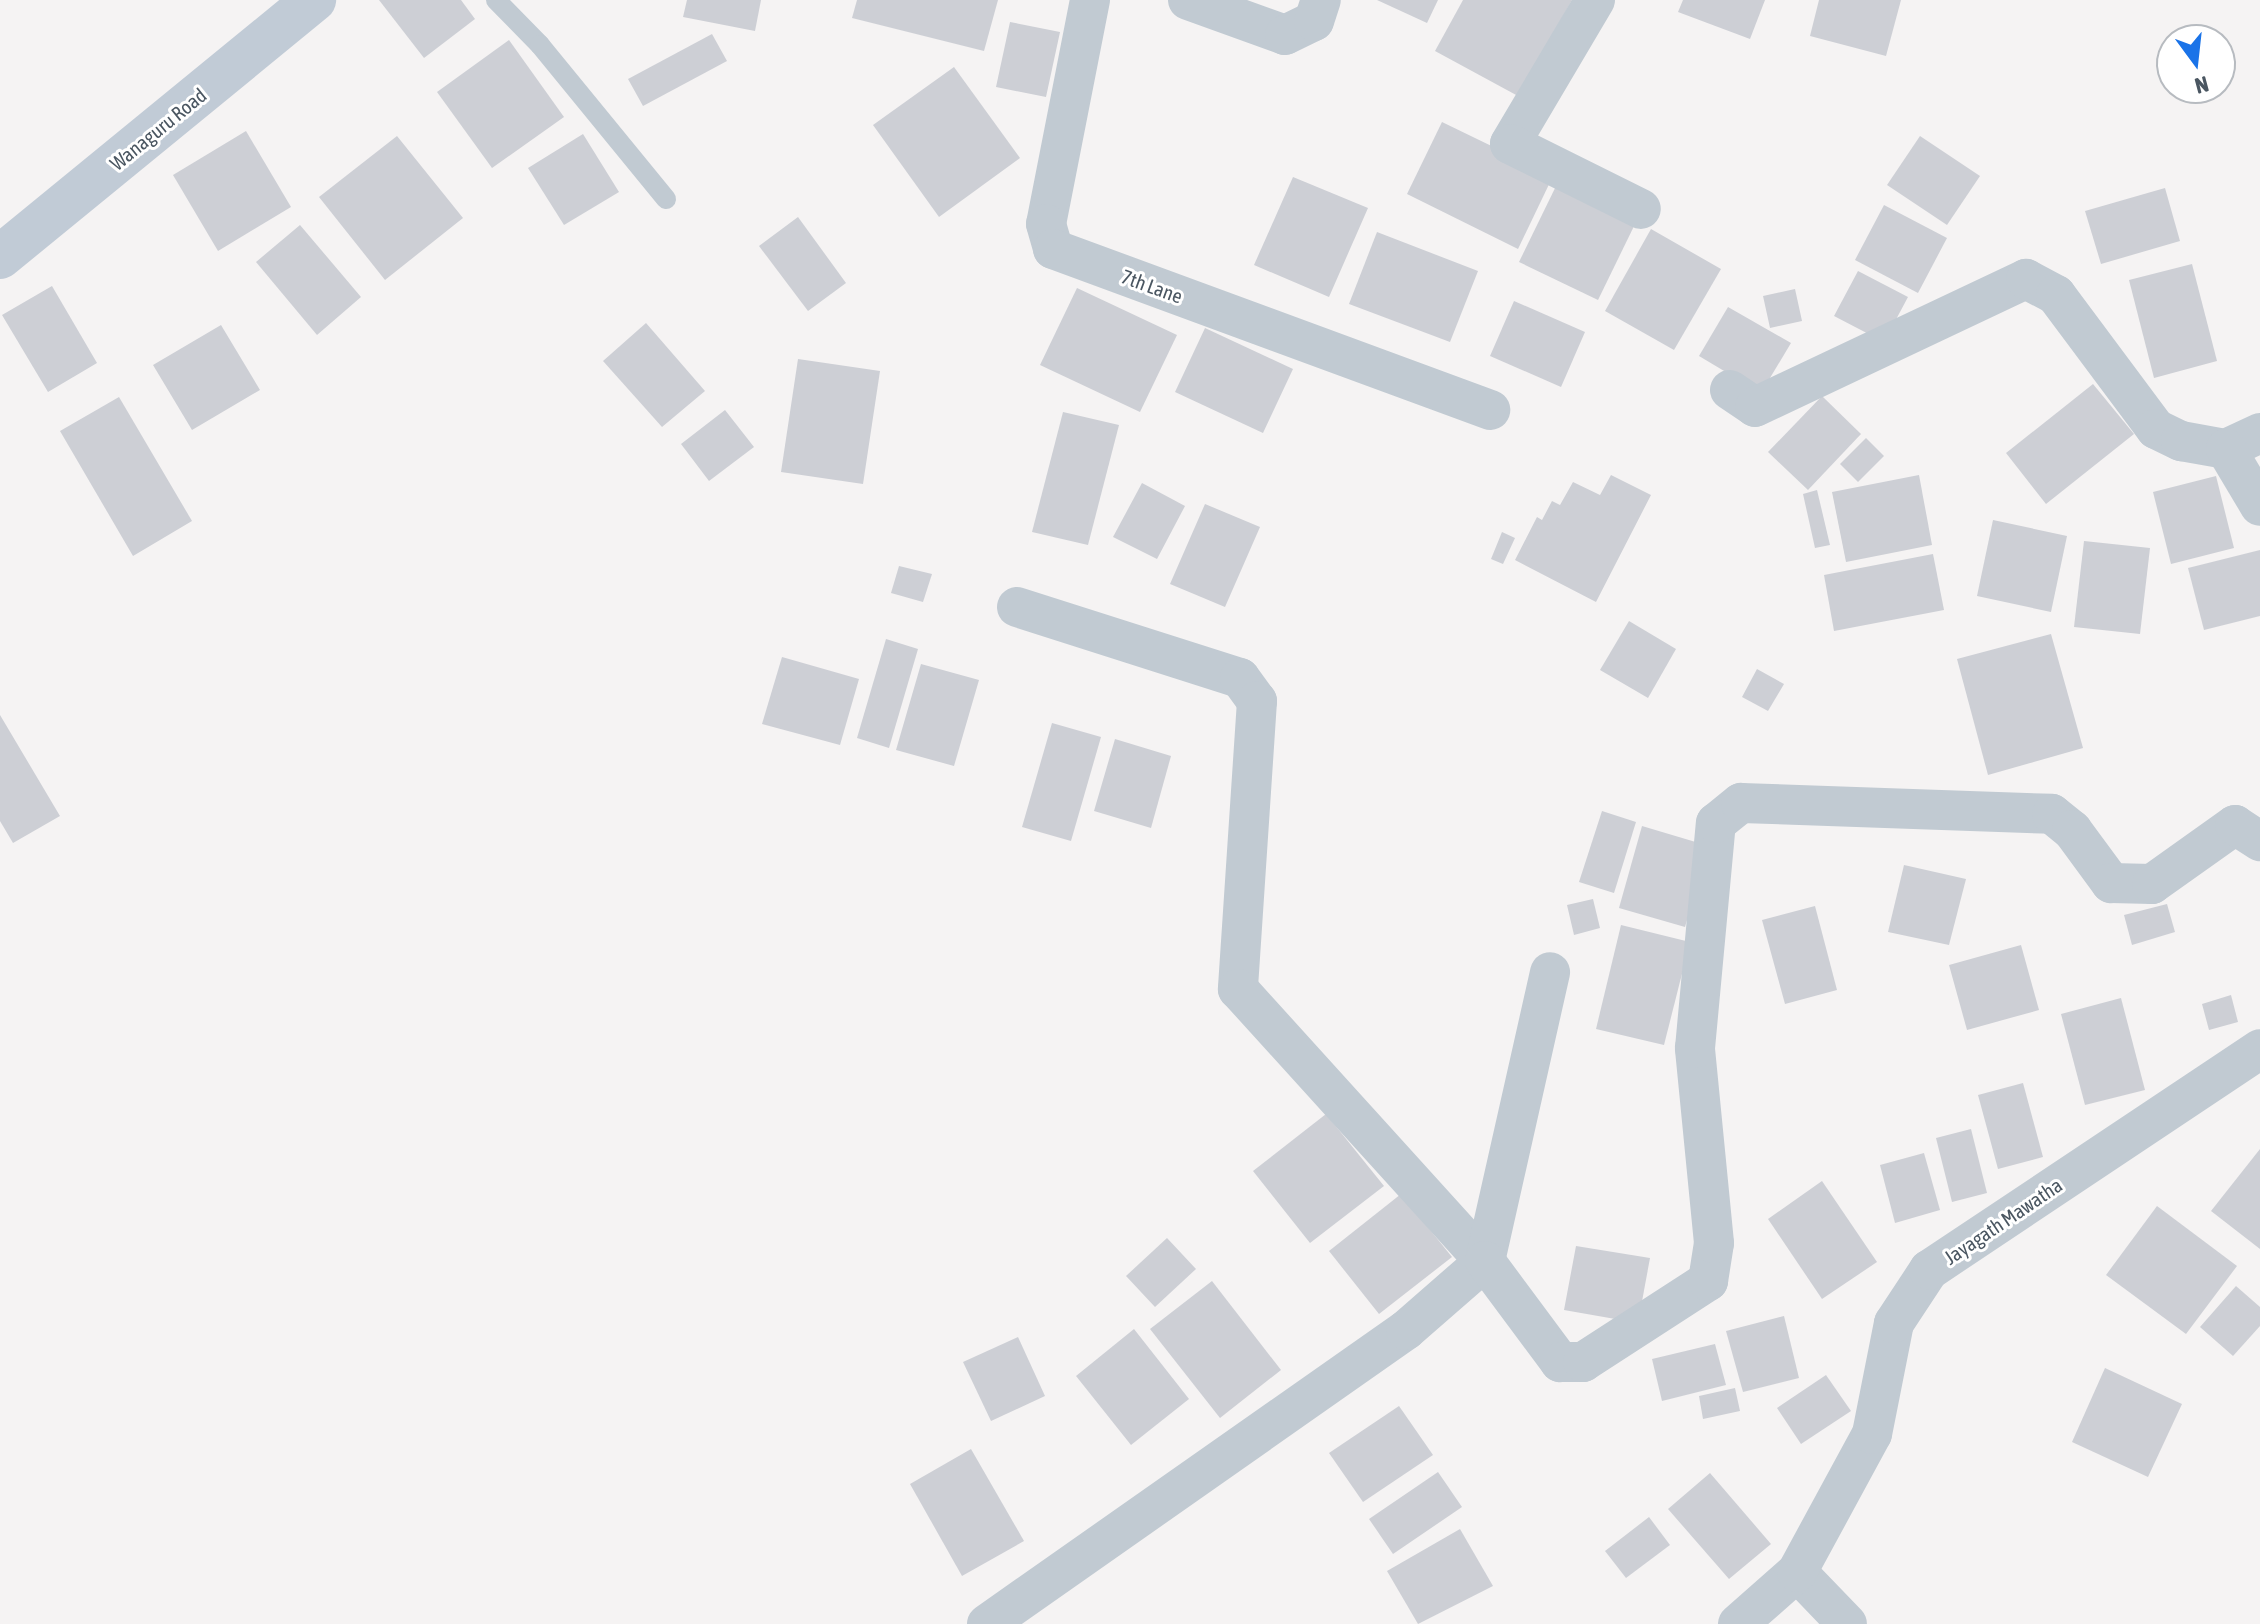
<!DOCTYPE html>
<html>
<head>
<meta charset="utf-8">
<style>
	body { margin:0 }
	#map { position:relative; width:2260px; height:1624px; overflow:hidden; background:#f5f3f3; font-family:"Asap Condensed",sans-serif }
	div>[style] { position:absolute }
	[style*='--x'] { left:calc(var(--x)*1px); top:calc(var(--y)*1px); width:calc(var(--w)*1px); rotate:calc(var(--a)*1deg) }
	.building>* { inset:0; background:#cdcfd5 }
	.lane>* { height:20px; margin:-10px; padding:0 10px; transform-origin:10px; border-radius:10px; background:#c1cad2 }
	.street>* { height:40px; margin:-20px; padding:0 20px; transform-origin:20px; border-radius:20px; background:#c1cad2 }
	.secondary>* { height:44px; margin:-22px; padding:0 22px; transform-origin:22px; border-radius:22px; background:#c1cbd6 }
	span { translate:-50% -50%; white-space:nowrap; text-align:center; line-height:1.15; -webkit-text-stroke:6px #fff; paint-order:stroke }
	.street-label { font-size:20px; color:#4a5661 }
	.north { position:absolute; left:2156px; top:24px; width:80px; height:80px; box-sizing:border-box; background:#fff; border:2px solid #b7bbc0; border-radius:50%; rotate:165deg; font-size:22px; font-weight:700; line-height:32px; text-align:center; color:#4a5661 }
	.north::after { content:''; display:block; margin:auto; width:28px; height:36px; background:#1a73e8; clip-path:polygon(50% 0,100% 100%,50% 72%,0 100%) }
</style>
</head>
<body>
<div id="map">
	<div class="building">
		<i style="clip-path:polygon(379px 0,461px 0,475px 19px,424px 58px)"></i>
		<i style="clip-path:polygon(687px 0,761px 0,755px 31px,683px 17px)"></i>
		<i style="clip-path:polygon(857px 0,998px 0,984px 51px,852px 18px)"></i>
		<i style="clip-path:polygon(1377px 0,1438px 0,1427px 23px)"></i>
		<i style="clip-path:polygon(1463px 0,1572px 0,1518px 96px,1435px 51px)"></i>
		<i style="clip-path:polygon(1683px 0,1765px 0,1750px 39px,1678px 12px)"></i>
		<i style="clip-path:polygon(1819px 0,1901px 0,1886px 56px,1810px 36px)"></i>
		<i style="clip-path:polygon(1010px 22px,1060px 32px,1046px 97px,996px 87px)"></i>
		<i style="clip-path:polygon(712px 34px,727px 61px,643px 106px,628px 79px)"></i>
		<i style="clip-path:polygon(509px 40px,564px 117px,492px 168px,437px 92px)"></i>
		<i style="clip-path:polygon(954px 67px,1020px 158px,939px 217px,873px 125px)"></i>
		<i style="clip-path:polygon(1442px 122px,1553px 176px,1518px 249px,1407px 194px)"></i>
		<i style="clip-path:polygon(246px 131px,291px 207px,218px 251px,173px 175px)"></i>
		<i style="clip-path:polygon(583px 134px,619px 192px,564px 225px,528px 168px)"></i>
		<i style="clip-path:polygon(397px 136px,463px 218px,385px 280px,319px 197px)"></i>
		<i style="clip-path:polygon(1920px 136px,1980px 176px,1947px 225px,1887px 185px)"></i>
		<i style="clip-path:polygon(1293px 177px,1368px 208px,1329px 297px,1254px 265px)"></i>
		<i style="clip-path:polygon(1558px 182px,1637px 220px,1598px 300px,1519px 262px)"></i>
		<i style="clip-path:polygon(2165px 188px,2180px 241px,2101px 264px,2085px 211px)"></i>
		<i style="clip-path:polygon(1884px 205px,1947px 238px,1918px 293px,1855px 260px)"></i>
		<i style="clip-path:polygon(798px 217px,846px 283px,808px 311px,759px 246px)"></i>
		<i style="clip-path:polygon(300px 225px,361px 297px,317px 335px,256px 262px)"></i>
		<i style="clip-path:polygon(1651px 229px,1721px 269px,1674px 350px,1605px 311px)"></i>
		<i style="clip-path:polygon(1377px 232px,1478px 271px,1450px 342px,1349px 304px)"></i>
		<i style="clip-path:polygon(2192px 264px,2217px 361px,2154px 378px,2129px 280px)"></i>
		<i style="clip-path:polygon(1858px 271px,1908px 297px,1884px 342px,1834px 316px)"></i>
		<i style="clip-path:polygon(52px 286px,97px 363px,48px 392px,2px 315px)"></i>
		<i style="clip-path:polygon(1077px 288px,1177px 335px,1140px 412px,1040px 365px)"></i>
		<i style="clip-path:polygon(1795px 289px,1802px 321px,1770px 328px,1763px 296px)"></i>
		<i style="clip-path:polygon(1514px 301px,1585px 332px,1561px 387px,1490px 356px)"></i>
		<i style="clip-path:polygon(1728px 307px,1791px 343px,1761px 393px,1699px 356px)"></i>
		<i style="clip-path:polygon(646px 323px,705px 391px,662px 427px,603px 361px)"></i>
		<i style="clip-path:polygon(221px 325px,260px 390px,192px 430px,153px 365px)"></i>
		<i style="clip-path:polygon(1205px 328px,1293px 369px,1263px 433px,1175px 392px)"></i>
		<i style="clip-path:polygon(798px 359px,880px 371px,863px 484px,781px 472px)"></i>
		<i style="clip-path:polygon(2093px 384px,2134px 434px,2046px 504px,2006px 453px)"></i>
		<i style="clip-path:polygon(1822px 396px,1861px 434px,1808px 490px,1768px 452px)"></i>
		<i style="clip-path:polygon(119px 397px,192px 521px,133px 556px,60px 431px)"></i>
		<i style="clip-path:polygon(725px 410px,754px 447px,709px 481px,681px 444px)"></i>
		<i style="clip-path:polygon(1063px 412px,1119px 425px,1088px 545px,1032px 532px)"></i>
		<i style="clip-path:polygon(1866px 438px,1884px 456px,1858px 482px,1840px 464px)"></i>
		<i style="clip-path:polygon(1611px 475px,1651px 495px,1596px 602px,1515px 560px,1537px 517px,1542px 520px,1552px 501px,1560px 505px,1573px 482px,1600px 495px)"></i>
		<i style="clip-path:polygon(1919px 475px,1932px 545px,1846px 562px,1832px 492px)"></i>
		<i style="clip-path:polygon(2216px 476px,2234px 548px,2171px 564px,2153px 492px)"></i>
		<i style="clip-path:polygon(1142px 483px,1185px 506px,1157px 559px,1113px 537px)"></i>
		<i style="clip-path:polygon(1817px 490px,1830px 545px,1815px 548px,1803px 494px)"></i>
		<i style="clip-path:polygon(1205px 504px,1260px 527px,1225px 607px,1170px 584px)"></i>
		<i style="clip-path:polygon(1993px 520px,2067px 536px,2051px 612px,1977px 596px)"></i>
		<i style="clip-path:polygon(1502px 532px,1515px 538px,1503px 564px,1491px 559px)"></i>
		<i style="clip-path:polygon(2084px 541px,2150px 548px,2140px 634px,2074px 627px)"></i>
		<i style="clip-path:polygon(2260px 550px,2260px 616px,2204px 630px,2188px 568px)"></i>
		<i style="clip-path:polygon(1933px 554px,1944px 610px,1834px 631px,1824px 575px)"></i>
		<i style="clip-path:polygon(899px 566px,932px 574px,923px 602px,891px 593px)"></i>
		<i style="clip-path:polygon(1629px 621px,1676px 649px,1648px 698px,1600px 670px)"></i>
		<i style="clip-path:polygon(2051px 634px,2083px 748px,1988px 775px,1957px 659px)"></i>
		<i style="clip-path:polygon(886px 639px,918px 649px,889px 748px,857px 738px)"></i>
		<i style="clip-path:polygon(782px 657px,859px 679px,840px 745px,762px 724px)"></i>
		<i style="clip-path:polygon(921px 664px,979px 680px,954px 766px,896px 750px)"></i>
		<i style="clip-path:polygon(1757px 669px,1784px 684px,1768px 711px,1742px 697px)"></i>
		<i style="clip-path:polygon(0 715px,60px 816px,13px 843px,0 821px)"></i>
		<i style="clip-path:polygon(1052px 723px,1101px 737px,1071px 841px,1022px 827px)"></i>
		<i style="clip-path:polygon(1115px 739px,1171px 756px,1151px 828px,1094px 811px)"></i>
		<i style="clip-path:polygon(1602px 811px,1636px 822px,1614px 893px,1579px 882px)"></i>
		<i style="clip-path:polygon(1642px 826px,1709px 846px,1685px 927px,1619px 908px)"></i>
		<i style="clip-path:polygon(1904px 865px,1966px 879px,1949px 945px,1888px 932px)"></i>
		<i style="clip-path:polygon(1593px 899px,1600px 928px,1574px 935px,1567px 905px)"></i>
		<i style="clip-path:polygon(2167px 904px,2175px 932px,2132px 945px,2124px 915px)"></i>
		<i style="clip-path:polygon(1815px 906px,1837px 990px,1785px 1004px,1762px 920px)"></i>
		<i style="clip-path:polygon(1621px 925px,1690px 942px,1664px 1045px,1596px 1029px)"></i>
		<i style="clip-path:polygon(2021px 945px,2039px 1010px,1967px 1030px,1949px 965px)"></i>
		<i style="clip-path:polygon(2231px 995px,2238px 1022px,2209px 1030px,2202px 1004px)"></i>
		<i style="clip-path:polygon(2121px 998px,2145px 1090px,2085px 1105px,2061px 1014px)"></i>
		<i style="clip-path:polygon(2023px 1083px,2043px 1157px,1998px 1169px,1978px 1095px)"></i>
		<i style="clip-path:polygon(1326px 1114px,1384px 1186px,1310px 1243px,1253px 1171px)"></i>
		<i style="clip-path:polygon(1971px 1129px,1987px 1193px,1952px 1202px,1936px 1138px)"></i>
		<i style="clip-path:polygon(2260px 1149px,2260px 1249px,2211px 1211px)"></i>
		<i style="clip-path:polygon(1924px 1153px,1940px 1210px,1895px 1223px,1880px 1165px)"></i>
		<i style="clip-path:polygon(1822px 1181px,1877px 1262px,1822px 1299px,1768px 1219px)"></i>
		<i style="clip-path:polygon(1401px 1194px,1452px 1257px,1379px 1314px,1329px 1251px)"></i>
		<i style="clip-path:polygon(2157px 1206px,2237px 1266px,2186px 1334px,2106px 1275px)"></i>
		<i style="clip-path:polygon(1167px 1238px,1196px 1269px,1155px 1307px,1126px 1276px)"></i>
		<i style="clip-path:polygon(1576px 1246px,1650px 1258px,1638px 1323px,1564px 1310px)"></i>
		<i style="clip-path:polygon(1212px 1281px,1281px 1370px,1220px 1418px,1150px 1329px)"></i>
		<i style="clip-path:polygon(2236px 1286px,2260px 1307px,2260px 1326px,2233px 1356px,2200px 1327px)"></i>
		<i style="clip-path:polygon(1784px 1316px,1799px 1378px,1743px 1392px,1726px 1331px)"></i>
		<i style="clip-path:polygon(1134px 1329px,1189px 1399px,1131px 1445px,1076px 1376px)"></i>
		<i style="clip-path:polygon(1018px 1337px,1045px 1396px,991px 1421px,963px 1362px)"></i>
		<i style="clip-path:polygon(1715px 1344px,1726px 1385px,1662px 1401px,1652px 1359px)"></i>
		<i style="clip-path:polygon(2105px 1368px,2182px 1404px,2148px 1477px,2072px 1442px)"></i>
		<i style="clip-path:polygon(1826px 1375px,1851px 1411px,1801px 1444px,1777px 1408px)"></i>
		<i style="clip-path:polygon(1735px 1388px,1740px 1411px,1703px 1419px,1699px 1396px)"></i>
		<i style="clip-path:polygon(1399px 1406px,1433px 1455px,1363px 1502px,1329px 1453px)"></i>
		<i style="clip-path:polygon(971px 1449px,1024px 1541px,962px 1576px,910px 1484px)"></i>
		<i style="clip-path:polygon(1438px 1472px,1462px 1507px,1393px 1554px,1369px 1519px)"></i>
		<i style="clip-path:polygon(1710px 1473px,1771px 1544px,1729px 1579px,1668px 1509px)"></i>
		<i style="clip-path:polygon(1649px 1517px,1670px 1545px,1626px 1578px,1605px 1551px)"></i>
		<i style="clip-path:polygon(1460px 1529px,1493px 1586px,1418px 1624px,1387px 1571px)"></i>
	</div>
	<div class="lane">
		<i style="--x:496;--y:0;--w:63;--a:45.6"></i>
		<i style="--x:540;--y:45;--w:199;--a:50.7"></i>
	</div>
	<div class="street">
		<i style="--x:1090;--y:0;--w:228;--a:101.1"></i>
		<i style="--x:1046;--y:224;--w:26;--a:74"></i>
		<i style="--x:1053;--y:249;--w:466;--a:20.2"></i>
		<i style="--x:1188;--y:0;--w:103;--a:19.8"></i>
		<i style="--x:1285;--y:35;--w:32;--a:-26"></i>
		<i style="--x:1314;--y:21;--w:22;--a:-72"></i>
		<i style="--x:1595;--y:0;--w:167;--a:120.6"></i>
		<i style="--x:1510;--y:144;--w:146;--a:26.4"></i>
		<i style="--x:1730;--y:390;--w:30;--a:34"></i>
		<i style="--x:1755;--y:407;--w:300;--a:-25.3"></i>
		<i style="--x:2026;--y:279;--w:34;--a:28"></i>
		<i style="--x:2056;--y:295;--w:167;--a:53.3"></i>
		<i style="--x:2156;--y:429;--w:28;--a:26"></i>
		<i style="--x:2181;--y:441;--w:46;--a:10.1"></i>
		<i style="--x:2226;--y:449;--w:38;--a:-25"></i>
		<i style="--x:2226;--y:449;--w:66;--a:59.2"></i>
		<i style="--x:1017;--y:607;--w:234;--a:17.7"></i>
		<i style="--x:1240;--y:678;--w:29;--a:54"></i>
		<i style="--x:1257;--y:701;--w:289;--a:93.8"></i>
		<i style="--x:1238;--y:989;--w:367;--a:47.8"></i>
		<i style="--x:1485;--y:1261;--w:296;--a:-77.3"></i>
		<i style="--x:1797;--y:1572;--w:72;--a:46.1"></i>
		<i style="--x:987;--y:1624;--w:512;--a:-35.06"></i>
		<i style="--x:1406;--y:1330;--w:105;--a:-41.1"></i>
		<i style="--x:1485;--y:1261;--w:126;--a:53.4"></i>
		<i style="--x:1560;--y:1362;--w:23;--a:0"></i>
		<i style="--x:1583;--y:1362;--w:149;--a:-32.9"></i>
		<i style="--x:1708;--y:1281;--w:38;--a:-81"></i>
		<i style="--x:1714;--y:1243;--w:196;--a:-95.6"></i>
		<i style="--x:1695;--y:1048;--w:226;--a:-84.7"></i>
		<i style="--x:1716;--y:823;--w:32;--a:-39"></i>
		<i style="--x:1741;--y:803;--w:311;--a:2"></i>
		<i style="--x:2052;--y:814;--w:26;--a:39"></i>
		<i style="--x:2072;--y:830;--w:66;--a:53.7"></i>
		<i style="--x:2111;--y:883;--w:41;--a:1.4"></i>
		<i style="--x:2152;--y:884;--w:102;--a:-35.4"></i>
		<i style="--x:2235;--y:825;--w:30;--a:33"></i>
		<i style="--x:1738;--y:1624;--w:79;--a:-41.4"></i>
		<i style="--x:1797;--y:1572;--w:157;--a:-61.5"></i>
		<i style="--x:1872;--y:1434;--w:113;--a:-78.8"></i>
		<i style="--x:1894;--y:1323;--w:64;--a:-56.6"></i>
		<i style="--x:1929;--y:1270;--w:398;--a:-33.7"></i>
	</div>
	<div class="secondary">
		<i style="--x:0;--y:257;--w:406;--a:-39.3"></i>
	</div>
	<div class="street-label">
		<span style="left:158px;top:129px;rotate:-39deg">Wanaguru Road</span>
		<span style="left:1152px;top:286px;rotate:20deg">7th Lane</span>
		<span style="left:2003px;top:1221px;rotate:-34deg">Jayagath Mawatha</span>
	</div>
	<div class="north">N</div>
</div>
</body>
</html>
